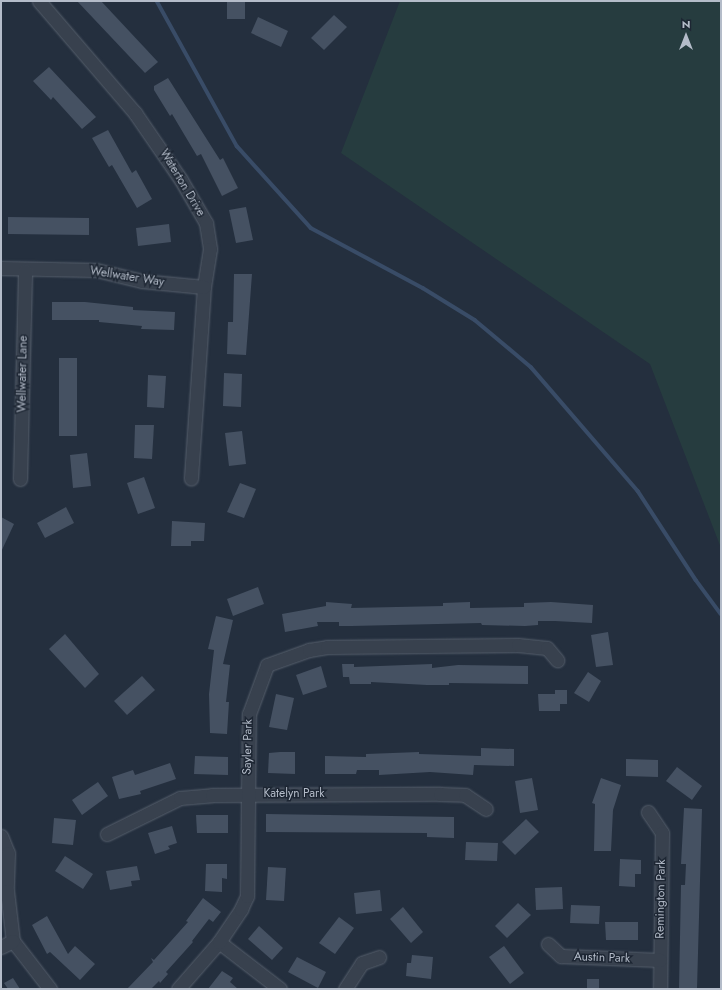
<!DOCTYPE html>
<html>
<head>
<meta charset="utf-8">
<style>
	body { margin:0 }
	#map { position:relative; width:722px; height:990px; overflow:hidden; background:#242f3e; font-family:Jost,sans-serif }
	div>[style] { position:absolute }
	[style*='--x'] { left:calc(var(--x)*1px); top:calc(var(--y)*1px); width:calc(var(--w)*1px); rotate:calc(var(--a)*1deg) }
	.green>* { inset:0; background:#263c3f }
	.stream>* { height:3.5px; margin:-1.75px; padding:0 1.75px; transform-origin:1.75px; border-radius:1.75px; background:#394c67 }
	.building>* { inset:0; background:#455162 }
	.roads { filter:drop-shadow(0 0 1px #565f6c) drop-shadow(0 0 1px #565f6c) }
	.street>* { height:13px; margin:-6.5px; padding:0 6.5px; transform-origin:6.5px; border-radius:6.5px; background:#38414e }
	span { translate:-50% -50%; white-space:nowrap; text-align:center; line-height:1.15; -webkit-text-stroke:3px #1d2633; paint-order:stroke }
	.street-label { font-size:12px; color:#b4bcc9 }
	.frame { position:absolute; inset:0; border:2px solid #b4bcc9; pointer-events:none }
	.north { position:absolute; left:666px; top:16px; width:40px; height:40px; -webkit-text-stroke:3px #1d2633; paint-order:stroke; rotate:0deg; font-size:11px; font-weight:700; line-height:16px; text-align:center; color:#b4bcc9 }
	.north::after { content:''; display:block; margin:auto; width:14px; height:18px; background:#b4bcc9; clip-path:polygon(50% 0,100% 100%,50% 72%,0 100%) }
</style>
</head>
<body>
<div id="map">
	<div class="green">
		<i style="clip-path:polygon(400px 1px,721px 1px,721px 548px,650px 364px,341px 153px)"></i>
	</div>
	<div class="stream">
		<i style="--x:157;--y:1;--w:166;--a:61.1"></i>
		<i style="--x:237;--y:146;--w:110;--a:47.9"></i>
		<i style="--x:311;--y:228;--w:127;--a:28.2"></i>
		<i style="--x:423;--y:288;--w:61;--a:31.6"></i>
		<i style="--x:475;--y:320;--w:73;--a:40"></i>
		<i style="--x:531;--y:367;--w:164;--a:49.2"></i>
		<i style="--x:638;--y:491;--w:106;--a:56.9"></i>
		<i style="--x:696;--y:580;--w:42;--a:53.7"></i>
	</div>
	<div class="building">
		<i style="clip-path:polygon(77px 1px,101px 1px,158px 62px,145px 73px)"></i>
		<i style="clip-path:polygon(227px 1px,245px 1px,245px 19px,227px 19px)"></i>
		<i style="clip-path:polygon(334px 15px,347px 27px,324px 50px,311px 38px)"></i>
		<i style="clip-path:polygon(258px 17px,288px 31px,281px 47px,251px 33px)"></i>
		<i style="clip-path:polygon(49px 67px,96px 117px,82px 129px,53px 97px,51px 100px,33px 81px)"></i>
		<i style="clip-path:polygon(168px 78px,220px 160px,223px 158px,238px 188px,222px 196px,201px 154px,197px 156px,172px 114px,170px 116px,154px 90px,154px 86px)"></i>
		<i style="clip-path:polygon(108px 130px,132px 173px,136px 170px,152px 199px,137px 208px,112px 165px,109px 167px,92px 138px)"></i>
		<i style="clip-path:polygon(246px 207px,253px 240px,236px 243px,229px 210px)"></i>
		<i style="clip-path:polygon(8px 217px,89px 218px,89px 235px,8px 234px)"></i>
		<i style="clip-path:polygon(169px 224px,171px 242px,138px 246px,136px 228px)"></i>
		<i style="clip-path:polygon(234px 274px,252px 274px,246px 355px,227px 354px,228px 322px,233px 322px)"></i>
		<i style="clip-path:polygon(52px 302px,85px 302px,133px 307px,133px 310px,175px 312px,174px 330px,141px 329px,142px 326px,99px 322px,99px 320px,52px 320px)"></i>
		<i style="clip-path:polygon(59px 358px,77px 358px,77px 436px,59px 436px)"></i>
		<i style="clip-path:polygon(224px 373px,242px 374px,241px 407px,223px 406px)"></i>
		<i style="clip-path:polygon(148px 375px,166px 376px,164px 408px,147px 407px)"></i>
		<i style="clip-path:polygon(135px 425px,154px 425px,152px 459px,134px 458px)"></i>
		<i style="clip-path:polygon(242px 431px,246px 464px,229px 466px,225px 433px)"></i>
		<i style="clip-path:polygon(87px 453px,91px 486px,73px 488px,70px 455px)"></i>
		<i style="clip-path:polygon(144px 477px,155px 508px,138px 514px,127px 483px)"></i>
		<i style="clip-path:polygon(240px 483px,256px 489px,244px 518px,227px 512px)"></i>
		<i style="clip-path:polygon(66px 507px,74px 523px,45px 538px,37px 523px)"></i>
		<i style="clip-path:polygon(1px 517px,14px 524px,1px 552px)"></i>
		<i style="clip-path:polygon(172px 521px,205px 523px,204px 541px,191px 541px,191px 546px,171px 546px)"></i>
		<i style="clip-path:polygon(258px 587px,264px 604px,233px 616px,227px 599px)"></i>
		<i style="clip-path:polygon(326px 602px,352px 604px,351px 608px,443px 606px,443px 603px,470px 602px,470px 608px,524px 607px,524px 603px,551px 602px,593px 605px,592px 623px,555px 621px,538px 621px,538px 625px,525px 626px,482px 625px,481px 623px,351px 626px,339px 626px,339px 622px,317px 622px,318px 626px,285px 632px,282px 614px,326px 606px)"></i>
		<i style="clip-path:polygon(216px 616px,233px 620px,223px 664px,230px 665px,226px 702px,229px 702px,227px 734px,210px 733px,209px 694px,214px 650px,208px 649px)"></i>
		<i style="clip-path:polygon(608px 632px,613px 665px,596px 667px,591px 635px)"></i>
		<i style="clip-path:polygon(65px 634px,99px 674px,85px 688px,49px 649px)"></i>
		<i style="clip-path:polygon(342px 664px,354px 664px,354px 667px,432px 664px,432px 668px,458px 665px,528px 666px,528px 684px,449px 683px,449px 685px,427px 685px,371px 682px,371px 684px,350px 684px,349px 677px,343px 677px)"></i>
		<i style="clip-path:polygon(321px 666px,327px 687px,303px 695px,296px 675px)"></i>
		<i style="clip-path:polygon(588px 672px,601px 681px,589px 702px,574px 693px)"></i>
		<i style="clip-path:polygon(142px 676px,155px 690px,127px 715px,114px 701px)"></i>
		<i style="clip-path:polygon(555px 690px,567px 690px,567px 704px,560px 704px,560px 711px,539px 711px,538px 694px,555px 694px)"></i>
		<i style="clip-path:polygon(276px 694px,294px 698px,287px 730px,269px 727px)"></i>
		<i style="clip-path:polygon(481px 748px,514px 749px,514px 766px,474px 765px,473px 775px,430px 772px,379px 775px,379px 770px,357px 770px,356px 774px,325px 774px,325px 756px,366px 757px,366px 754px,419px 752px,419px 754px,481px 756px)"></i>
		<i style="clip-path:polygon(280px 752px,295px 752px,295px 774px,268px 773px,269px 753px)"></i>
		<i style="clip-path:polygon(195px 756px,228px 757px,228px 775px,194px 774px)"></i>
		<i style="clip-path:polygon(626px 759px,658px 760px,658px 777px,626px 776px)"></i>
		<i style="clip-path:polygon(170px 763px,176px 779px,140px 791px,141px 794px,119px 799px,112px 777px,133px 770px,135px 775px)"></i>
		<i style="clip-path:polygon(677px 767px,702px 786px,692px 800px,666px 781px)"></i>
		<i style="clip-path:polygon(532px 778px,538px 810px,520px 813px,515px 781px)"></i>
		<i style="clip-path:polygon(601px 778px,621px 785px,613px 810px,611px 851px,594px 851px,595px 804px,592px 803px)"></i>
		<i style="clip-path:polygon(98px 782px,108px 796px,82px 815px,72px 800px)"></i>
		<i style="clip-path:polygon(684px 808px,702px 809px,697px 989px,679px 989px,681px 885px,685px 885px,686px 864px,681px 864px)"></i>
		<i style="clip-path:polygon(266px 814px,454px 817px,454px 838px,427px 837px,427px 833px,266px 832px)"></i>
		<i style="clip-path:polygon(196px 815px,228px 815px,228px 833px,197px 833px)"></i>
		<i style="clip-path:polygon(54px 818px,76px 820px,73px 845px,52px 843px)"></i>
		<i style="clip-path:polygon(526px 819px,539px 832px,515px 855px,502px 842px)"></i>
		<i style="clip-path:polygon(172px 826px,177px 843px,168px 846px,170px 849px,155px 854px,148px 833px)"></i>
		<i style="clip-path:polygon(466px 842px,498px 843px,497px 861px,465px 860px)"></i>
		<i style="clip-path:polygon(65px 856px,93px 874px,83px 889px,55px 871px)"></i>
		<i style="clip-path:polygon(620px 859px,641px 860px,641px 874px,635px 874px,635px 887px,619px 886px)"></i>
		<i style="clip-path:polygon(206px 864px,227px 864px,227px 879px,222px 878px,222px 892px,205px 891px)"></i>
		<i style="clip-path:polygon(137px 866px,140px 880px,131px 881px,132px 886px,110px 890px,106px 871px)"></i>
		<i style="clip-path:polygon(268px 867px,286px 868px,284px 901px,266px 900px)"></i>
		<i style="clip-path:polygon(562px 887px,563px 909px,536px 910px,535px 888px)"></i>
		<i style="clip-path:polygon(380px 890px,382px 911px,356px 914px,354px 893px)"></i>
		<i style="clip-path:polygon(203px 898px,221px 912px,213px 922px,209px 919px,192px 941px,193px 942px,166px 972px,168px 974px,160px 983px,159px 981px,151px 989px,127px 989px,153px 962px,151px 958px,154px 960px,188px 922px,186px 921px)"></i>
		<i style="clip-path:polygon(518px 903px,531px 915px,507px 938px,495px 926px)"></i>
		<i style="clip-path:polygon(571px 905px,600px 906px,599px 924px,570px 923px)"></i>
		<i style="clip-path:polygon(403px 907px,423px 932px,411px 943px,390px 919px)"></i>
		<i style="clip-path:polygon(47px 916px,68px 954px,75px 946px,95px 964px,80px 980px,50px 952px,47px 954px,32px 925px)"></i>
		<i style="clip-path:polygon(339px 917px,354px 928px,335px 954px,319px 943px)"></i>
		<i style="clip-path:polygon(605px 922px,638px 922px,638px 940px,606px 940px)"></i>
		<i style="clip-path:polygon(259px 926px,283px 948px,272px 960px,248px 939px)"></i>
		<i style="clip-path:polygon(504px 946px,524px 973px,510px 984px,489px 957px)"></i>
		<i style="clip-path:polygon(412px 955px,433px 957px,431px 979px,406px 976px,407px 963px,411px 963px)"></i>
		<i style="clip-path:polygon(297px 957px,326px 972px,318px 988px,288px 972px)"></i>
		<i style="clip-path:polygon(222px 971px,233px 978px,230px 982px,238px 989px,208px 989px)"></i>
		<i style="clip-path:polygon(13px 978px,20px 989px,8px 989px,4px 983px)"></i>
		<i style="clip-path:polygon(587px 979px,599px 979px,599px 989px,587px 989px)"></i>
	</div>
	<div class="roads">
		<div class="street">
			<i style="--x:39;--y:1;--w:148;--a:49.4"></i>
			<i style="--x:135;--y:113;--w:81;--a:55.5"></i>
			<i style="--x:181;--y:180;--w:50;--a:59.8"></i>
			<i style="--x:206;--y:223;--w:26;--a:81"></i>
			<i style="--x:210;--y:249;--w:38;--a:99"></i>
			<i style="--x:204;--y:287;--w:192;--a:93.9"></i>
			<i style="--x:1;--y:268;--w:95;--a:1.2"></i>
			<i style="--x:96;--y:270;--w:47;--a:13.4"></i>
			<i style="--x:142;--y:281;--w:62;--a:5.5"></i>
			<i style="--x:20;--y:479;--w:209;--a:-88.6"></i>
			<i style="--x:648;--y:812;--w:25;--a:56"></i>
			<i style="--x:662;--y:833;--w:156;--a:90.7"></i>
			<i style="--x:107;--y:834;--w:81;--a:-26.3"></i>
			<i style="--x:180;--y:798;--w:32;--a:-5"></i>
			<i style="--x:212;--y:795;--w:228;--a:-0.3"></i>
			<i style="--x:440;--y:794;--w:25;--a:2"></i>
			<i style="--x:465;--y:795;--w:25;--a:34"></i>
			<i style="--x:1;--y:836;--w:18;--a:68"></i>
			<i style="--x:8;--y:853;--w:38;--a:92"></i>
			<i style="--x:7;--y:891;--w:50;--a:83.2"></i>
			<i style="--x:13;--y:941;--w:61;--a:52.4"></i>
			<i style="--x:219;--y:942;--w:77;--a:37.6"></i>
			<i style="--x:548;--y:944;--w:18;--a:43"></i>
			<i style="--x:561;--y:956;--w:99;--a:2.3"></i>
			<i style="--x:1;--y:947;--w:13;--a:-27"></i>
			<i style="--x:178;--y:989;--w:62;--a:-48.9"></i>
			<i style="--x:219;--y:942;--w:40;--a:-56"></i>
			<i style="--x:241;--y:909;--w:14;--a:-65"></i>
			<i style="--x:247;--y:896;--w:182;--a:-89.4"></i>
			<i style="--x:249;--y:714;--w:52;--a:-69.8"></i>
			<i style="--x:267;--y:665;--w:45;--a:-19.7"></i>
			<i style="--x:309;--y:650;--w:18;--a:-9"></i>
			<i style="--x:327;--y:647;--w:191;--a:-0.6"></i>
			<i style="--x:518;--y:645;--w:29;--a:6"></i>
			<i style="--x:547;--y:648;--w:16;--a:50"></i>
			<i style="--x:345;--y:989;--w:31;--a:-57"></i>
			<i style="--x:362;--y:963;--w:18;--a:-19"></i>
		</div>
	</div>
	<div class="street-label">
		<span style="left:182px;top:183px;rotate:59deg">Waterton Drive</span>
		<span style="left:127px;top:277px;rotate:9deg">Wellwater Way</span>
		<span style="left:23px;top:374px;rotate:-89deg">Wellwater Lane</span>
		<span style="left:248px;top:747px;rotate:-89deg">Sayler Park</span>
		<span style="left:294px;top:794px">Katelyn Park</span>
		<span style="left:661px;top:899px;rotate:-89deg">Remington Park</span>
		<span style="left:602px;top:958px;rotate:2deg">Austin Park</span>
	</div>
	<div class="frame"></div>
	<div class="north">N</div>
</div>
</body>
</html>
